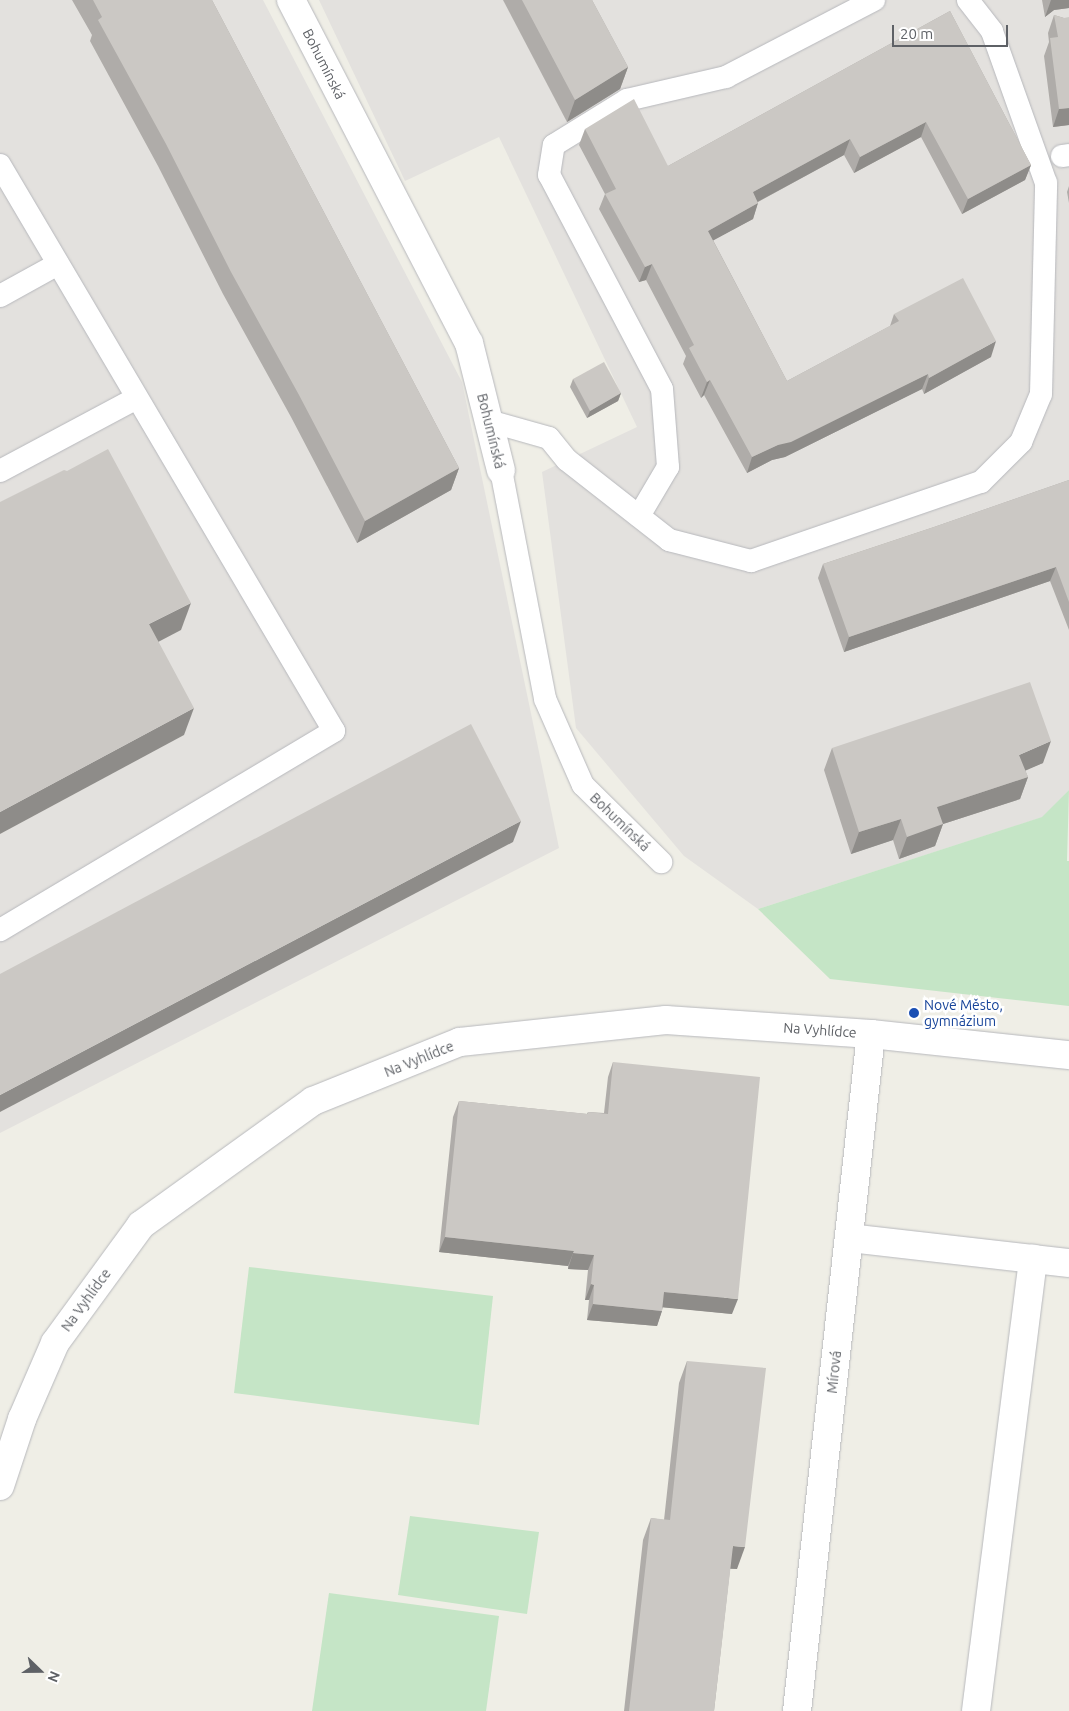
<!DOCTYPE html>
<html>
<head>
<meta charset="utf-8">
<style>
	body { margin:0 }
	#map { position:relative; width:1069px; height:1711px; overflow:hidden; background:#efeee6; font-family:Ubuntu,sans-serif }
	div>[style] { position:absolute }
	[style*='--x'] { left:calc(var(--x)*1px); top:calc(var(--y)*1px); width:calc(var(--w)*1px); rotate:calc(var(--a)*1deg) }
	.industrial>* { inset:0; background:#e3e1de }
	.green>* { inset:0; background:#c5e5c6 }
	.roads { filter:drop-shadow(0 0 1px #b7b8bc) drop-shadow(0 0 1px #b7b8bc) }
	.lane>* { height:22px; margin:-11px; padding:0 11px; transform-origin:11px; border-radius:11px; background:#fff }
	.street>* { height:28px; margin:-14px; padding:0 14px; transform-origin:14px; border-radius:14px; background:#fff }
	.secondary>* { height:28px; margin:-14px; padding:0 14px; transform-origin:14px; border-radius:14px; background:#fff }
	.wall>* { inset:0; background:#afaca9 }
	.shaded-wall>* { inset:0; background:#8e8c89 }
	.building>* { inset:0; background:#cbc8c4 }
	.dots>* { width:14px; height:14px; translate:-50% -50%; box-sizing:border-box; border:2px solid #fff; border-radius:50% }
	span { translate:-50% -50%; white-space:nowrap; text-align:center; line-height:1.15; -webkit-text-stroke:5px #fff; paint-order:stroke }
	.street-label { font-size:14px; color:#5e6166 }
	.transit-label { font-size:14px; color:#164399 }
	.left { translate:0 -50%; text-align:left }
	.north { position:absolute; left:15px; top:1646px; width:50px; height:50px; -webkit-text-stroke:4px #fff; paint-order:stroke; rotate:112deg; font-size:14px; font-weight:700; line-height:20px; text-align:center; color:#5e6166 }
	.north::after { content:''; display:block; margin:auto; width:18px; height:22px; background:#5e6166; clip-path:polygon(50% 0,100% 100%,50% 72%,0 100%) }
	.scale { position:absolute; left:892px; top:25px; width:116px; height:22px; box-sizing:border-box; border:2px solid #5e6166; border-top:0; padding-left:6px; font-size:15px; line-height:18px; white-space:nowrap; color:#5e6166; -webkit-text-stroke:4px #fff; paint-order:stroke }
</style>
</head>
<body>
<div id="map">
	<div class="industrial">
		<i style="clip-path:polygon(0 0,263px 0,462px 382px,559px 848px,0 1133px)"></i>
		<i style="clip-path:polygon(319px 0,1069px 0,1069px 790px,1043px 817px,758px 909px,684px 856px,576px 728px,542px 472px,637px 427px,499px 137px,405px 181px)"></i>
	</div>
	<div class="green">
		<i style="clip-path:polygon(1069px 790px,1067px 861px,1069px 861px,1069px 1006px,830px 979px,758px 909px,1042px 817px)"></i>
		<i style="clip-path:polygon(249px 1267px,493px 1296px,479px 1425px,234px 1393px)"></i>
		<i style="clip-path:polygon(410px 1516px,539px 1532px,527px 1614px,398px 1595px)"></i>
		<i style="clip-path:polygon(329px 1593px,499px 1616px,486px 1711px,312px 1711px)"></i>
	</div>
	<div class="roads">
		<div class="lane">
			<i style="--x:1062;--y:156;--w:7;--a:-8"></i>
			<i style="--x:0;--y:165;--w:657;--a:59.45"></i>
			<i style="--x:334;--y:731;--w:389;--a:149.2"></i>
			<i style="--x:0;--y:296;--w:66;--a:-28.9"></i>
			<i style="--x:489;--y:421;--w:62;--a:15.8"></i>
			<i style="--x:549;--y:438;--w:28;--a:51"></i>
			<i style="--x:567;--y:460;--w:130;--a:38.1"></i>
			<i style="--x:669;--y:540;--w:85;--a:14.4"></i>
			<i style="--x:751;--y:561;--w:243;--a:-19"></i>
			<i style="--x:981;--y:482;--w:57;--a:-45"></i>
			<i style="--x:1021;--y:442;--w:52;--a:-67.4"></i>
			<i style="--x:1041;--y:394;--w:211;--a:-88.6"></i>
			<i style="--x:1046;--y:183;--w:161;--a:-109.6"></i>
			<i style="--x:992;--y:31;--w:39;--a:-128"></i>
			<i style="--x:501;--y:470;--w:233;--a:79.1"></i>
			<i style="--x:545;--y:699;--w:94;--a:66.2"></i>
			<i style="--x:583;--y:785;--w:110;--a:44.6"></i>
			<i style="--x:0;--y:471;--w:155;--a:-28.1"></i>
			<i style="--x:639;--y:516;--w:57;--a:-59.4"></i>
			<i style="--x:668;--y:467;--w:78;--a:-94.4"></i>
			<i style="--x:662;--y:389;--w:242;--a:-117.8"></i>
			<i style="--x:549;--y:175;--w:30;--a:-81"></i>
			<i style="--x:554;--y:145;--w:86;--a:-31.7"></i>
			<i style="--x:627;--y:100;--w:102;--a:-13.1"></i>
			<i style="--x:726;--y:77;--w:167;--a:-27.5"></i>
		</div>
		<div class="street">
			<i style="--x:291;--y:0;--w:386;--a:62.6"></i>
			<i style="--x:469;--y:343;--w:131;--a:75.9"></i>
			<i style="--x:849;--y:1238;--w:221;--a:6.5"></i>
			<i style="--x:797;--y:1711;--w:681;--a:-83.76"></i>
			<i style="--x:976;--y:1711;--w:456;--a:-82.8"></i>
		</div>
		<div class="secondary">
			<i style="--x:0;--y:1486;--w:71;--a:-71.8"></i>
			<i style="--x:22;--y:1419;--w:83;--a:-66.5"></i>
			<i style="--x:55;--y:1343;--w:146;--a:-53.9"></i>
			<i style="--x:141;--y:1225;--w:212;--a:-35.8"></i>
			<i style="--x:313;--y:1101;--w:158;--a:-21.9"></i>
			<i style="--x:460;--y:1042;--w:207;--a:-6.1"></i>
			<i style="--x:666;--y:1020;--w:205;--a:3.9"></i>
			<i style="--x:871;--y:1034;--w:199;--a:6.1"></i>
		</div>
	</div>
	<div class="wall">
		<i style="clip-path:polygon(72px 0,212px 0,459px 468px,451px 490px,357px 543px,291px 417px,223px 294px,158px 166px,90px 41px,92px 35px)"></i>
		<i style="clip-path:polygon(503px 0,592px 0,628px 67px,620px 89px,567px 122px)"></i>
		<i style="clip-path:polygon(1042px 0,1069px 0,1069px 8px,1054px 10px,1045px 17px)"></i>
		<i style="clip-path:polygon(950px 11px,1031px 165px,1025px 180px,962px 214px,921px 137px,854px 173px,844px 155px,758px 202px,753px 219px,713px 240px,787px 381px,890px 326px,894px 314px,991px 357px,924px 394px,922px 389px,785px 457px,772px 460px,747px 473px,704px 395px,701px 398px,683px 364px,686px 356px,646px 280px,639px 282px,599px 209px,605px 194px,579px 145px,585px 129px,668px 166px)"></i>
		<i style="clip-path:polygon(1054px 15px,1064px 18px,1069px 125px,1053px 127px,1044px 56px,1049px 42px,1048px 33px)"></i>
		<i style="clip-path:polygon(1069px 186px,1069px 203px,1067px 192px)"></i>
		<i style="clip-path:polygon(573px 379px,621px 393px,618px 401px,587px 418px,570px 387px)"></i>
		<i style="clip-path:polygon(1069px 480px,1069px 630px,1050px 581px,844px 652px,818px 578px,823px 564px,934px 527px)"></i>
		<i style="clip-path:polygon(832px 748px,1043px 763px,1025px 770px,1028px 777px,1020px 799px,943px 824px,935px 846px,899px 859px,893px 840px,851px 854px,824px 770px)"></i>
		<i style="clip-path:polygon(613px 1062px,732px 1314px,663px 1307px,657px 1326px,587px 1320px,589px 1300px,585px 1300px,588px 1270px,568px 1269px,568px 1266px,439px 1252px,453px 1117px,459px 1101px,587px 1114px,588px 1112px,604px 1113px,608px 1077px)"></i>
		<i style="clip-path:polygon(687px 1361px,737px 1569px,730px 1569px,714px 1711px,624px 1711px,643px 1540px,651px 1518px,664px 1520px,679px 1383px)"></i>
	</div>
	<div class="shaded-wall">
		<i style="clip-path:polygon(1051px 0,1069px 0,1069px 8px,1054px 10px,1045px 17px)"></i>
		<i style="clip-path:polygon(628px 67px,620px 89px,567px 122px,575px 100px)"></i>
		<i style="clip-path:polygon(1069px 108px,1069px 125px,1053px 127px,1059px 109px)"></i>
		<i style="clip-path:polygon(926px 122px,921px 137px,854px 173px,860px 157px)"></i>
		<i style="clip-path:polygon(850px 139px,844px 155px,748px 207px,753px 192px)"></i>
		<i style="clip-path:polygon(1031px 165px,1025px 180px,962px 214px,968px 199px)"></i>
		<i style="clip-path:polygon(758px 203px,753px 219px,703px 246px,708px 231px)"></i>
		<i style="clip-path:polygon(652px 264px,646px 280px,639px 282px,645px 267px)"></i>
		<i style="clip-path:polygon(996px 341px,991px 357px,924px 394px,929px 378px)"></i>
		<i style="clip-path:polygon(928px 374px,922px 389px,785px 457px,772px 460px,747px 473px,752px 457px)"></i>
		<i style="clip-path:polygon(710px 380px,704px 395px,701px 398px,707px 382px)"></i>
		<i style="clip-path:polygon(621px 393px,618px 401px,587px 418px,590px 411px)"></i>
		<i style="clip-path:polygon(459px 468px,451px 490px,357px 543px,365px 521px)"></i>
		<i style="clip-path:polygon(1056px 567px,1050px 581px,844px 652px,849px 637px)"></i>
		<i style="clip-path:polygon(191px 603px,181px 630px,139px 652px,149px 624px)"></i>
		<i style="clip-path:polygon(194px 708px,184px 735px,0 834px,0 812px)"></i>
		<i style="clip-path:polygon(1051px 741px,1043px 763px,1011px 777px,1019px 755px)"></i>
		<i style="clip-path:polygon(1028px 777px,1020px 799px,943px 824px,935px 846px,899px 859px,907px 837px,937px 807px)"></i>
		<i style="clip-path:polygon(901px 819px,893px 840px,851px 854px,859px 832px)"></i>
		<i style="clip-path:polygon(521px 821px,513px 842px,0 1112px,0 1095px)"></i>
		<i style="clip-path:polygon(445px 1237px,574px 1251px,568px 1266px,439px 1252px)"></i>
		<i style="clip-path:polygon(573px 1253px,594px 1255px,588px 1270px,568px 1269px)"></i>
		<i style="clip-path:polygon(591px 1284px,594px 1285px,589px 1300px,585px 1300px)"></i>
		<i style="clip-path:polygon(664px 1292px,738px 1299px,732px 1314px,659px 1307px)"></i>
		<i style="clip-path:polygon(593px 1304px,662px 1311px,657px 1326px,587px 1320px)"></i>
		<i style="clip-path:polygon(733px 1546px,745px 1547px,737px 1569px,725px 1568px)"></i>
	</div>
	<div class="building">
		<i style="clip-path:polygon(93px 0,212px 0,459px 468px,365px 521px,299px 395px,231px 272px,166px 144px,98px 20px,102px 17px)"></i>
		<i style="clip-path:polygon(522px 0,592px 0,628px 67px,575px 100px)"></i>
		<i style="clip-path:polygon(950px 11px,1031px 165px,968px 199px,926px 122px,860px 157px,850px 139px,753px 192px,758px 203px,708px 231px,787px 381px,899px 321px,894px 314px,963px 278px,996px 341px,929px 378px,928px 374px,791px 442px,778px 445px,752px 457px,710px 380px,707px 382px,689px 348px,694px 345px,652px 264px,645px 267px,605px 194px,616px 189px,585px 129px,634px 99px,668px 166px)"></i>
		<i style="clip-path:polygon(1054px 15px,1064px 18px,1069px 17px,1069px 108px,1059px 109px,1050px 38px,1058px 37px)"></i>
		<i style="clip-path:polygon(604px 362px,621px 393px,590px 411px,573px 379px)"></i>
		<i style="clip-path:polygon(108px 449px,191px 603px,149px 624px,194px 708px,0 812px,0 502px,64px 470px,67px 471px)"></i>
		<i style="clip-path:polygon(1069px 480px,1069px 602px,1056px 567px,849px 637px,823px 564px,934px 527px)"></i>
		<i style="clip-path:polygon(1030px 682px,1051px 741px,1019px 755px,1028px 777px,937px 807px,943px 824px,907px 837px,901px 819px,859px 832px,832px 748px)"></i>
		<i style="clip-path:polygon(471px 724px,521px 821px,0 1095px,0 974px)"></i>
		<i style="clip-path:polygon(613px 1062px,760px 1077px,738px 1299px,664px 1292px,662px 1311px,593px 1304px,594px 1285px,591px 1284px,594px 1255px,573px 1253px,574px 1251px,445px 1237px,459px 1101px,588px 1114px,588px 1112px,608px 1114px)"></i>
		<i style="clip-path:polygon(687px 1361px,766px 1368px,745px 1547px,733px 1546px,714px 1711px,629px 1711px,651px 1518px,670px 1520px)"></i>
	</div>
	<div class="dots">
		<i style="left:914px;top:1013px;background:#1a4fb4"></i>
	</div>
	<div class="street-label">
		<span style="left:324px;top:64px;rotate:63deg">Bohumínská</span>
		<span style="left:491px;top:431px;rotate:76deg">Bohumínská</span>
		<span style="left:620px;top:822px;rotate:44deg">Bohumínská</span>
		<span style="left:820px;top:1030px;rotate:4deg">Na Vyhlídce</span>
		<span style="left:419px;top:1059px;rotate:-22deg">Na Vyhlídce</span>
		<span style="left:86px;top:1300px;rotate:-54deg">Na Vyhlídce</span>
		<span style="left:834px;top:1372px;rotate:-84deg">Mírová</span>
	</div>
	<div class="transit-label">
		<span class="left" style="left:924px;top:1013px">Nové Město,<br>gymnázium</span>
	</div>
	<div class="north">N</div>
	<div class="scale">20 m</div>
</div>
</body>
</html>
